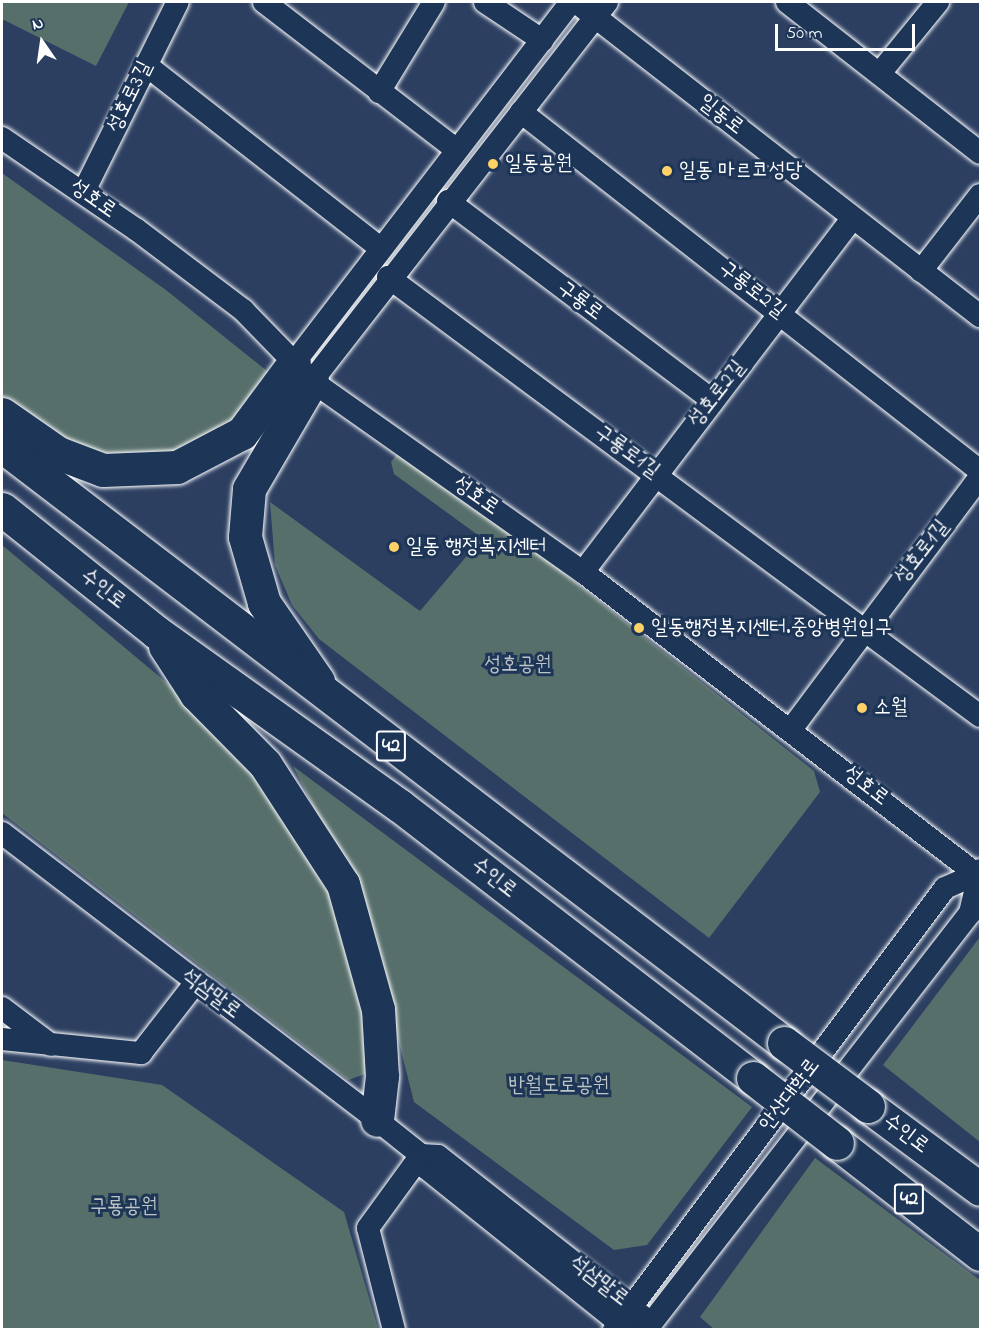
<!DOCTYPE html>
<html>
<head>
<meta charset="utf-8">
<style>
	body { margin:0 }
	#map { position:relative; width:982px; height:1331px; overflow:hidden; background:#2c3f61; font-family:"Indie Flower","Poor Story",sans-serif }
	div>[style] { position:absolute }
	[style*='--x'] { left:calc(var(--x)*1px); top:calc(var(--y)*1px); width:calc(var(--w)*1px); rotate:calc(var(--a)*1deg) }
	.green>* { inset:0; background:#576f6b }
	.roads { filter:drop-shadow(0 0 2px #fff) drop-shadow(0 0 2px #fff) }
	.minor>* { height:22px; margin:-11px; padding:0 11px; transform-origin:11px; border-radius:11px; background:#1d3557 }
	.highway>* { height:33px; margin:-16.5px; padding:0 16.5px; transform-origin:16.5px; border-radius:16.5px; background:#1d3557 }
	.bridges { filter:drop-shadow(0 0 2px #fff) drop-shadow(0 0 2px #fff) }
	.highway-bridge>* { height:33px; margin:-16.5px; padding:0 16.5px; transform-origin:16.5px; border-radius:16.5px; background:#1d3557 }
	.dots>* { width:16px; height:16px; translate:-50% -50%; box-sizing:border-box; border:3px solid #1d3557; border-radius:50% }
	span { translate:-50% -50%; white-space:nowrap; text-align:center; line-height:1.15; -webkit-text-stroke:6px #1d3557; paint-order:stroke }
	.shield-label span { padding:2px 4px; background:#1d3557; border:2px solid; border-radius:4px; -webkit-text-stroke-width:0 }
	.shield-label { font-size:20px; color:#fff; font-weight:700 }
	.street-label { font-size:21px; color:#fff }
	.poi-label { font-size:21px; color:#fff }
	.left { translate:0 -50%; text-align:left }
	.park-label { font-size:21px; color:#bcc5c4 }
	.frame { position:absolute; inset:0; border:3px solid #fff; pointer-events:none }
	.north { position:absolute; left:12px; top:12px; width:60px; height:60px; -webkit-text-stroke:4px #1d3557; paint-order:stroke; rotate:347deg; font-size:16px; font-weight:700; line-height:24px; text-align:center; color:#fff }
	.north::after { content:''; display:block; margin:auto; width:21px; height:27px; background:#fff; clip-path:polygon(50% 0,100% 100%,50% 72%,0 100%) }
	.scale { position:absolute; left:775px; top:24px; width:140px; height:27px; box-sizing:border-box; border:3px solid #fff; border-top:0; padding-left:8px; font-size:18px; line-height:21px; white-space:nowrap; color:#fff; -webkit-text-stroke:4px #1d3557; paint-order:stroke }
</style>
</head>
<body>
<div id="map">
	<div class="green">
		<i style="clip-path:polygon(2px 2px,129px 2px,96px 66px,2px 19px)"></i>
		<i style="clip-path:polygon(2px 173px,166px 290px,267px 371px,276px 386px,212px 446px,107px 465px,2px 408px)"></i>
		<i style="clip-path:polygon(403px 446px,814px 771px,820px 792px,709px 938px,319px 639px,292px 605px,275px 565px,270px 502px,420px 611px,482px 538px,394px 474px,391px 462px)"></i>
		<i style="clip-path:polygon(2px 545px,191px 703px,306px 836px,358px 944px,374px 1071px,348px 1080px,2px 813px)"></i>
		<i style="clip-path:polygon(293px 766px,752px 1107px,647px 1245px,614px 1250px,414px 1102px,366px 911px)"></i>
		<i style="clip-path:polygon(980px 937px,980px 1142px,883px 1065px)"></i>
		<i style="clip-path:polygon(2px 1060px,162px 1085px,344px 1212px,378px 1329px,2px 1329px)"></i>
		<i style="clip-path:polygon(815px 1158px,980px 1280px,980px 1329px,715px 1330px,700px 1317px)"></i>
	</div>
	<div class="roads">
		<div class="minor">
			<i style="--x:264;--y:2;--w:243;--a:37.5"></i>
			<i style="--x:485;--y:2;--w:69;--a:33.7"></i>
			<i style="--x:576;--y:2;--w:512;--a:37.86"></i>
			<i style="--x:787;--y:2;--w:245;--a:38"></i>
			<i style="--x:146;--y:65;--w:297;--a:38"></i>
			<i style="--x:880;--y:73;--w:92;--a:-50.8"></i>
			<i style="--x:379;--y:92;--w:105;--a:-58.6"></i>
			<i style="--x:521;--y:112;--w:583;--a:38.03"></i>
			<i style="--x:2;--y:138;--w:163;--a:34.3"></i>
			<i style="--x:137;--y:230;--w:133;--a:37"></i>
			<i style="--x:243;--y:310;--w:99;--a:45.8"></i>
			<i style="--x:312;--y:381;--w:332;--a:35.2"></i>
			<i style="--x:583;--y:572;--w:501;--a:37.53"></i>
			<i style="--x:83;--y:193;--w:213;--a:-63.6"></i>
			<i style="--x:448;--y:201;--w:331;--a:37"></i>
			<i style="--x:921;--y:271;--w:96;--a:-52.2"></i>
			<i style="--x:388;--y:277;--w:737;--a:36.56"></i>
			<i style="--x:294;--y:363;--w:455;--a:-52.5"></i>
			<i style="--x:312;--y:381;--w:480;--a:-52.1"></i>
			<i style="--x:583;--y:572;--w:445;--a:-52.7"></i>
			<i style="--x:792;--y:728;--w:314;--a:-53.2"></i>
			<i style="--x:2;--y:833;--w:472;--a:37.4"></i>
			<i style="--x:377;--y:1120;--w:56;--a:38.5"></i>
			<i style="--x:421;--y:1155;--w:14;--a:69"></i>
			<i style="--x:426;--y:1168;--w:259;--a:38.7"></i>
			<i style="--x:2;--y:1008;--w:61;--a:37.1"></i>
			<i style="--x:2;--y:1039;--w:140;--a:5.8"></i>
			<i style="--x:141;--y:1053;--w:90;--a:-52.2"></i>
			<i style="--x:421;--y:1155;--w:17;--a:3"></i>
			<i style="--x:438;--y:1156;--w:261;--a:38.1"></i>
			<i style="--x:394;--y:1330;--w:105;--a:-104.3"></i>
			<i style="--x:368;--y:1228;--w:90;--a:-54"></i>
			<i style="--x:614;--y:1330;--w:552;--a:-53.17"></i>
			<i style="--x:945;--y:888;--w:35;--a:-24"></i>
			<i style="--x:646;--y:1330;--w:528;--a:-52.15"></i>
			<i style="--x:970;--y:913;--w:44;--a:-76.9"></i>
		</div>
		<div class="highway">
			<i style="--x:312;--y:381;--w:125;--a:120.3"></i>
			<i style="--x:249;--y:489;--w:48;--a:94.8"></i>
			<i style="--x:245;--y:537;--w:69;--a:73.9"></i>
			<i style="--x:264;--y:603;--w:95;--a:55.3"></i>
			<i style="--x:2;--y:414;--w:68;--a:34.9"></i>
			<i style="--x:58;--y:453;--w:48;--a:20.7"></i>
			<i style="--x:103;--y:470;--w:74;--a:-2.3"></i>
			<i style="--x:177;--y:467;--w:73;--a:-27.6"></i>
			<i style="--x:242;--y:433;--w:87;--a:-53.4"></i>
			<i style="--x:2;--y:446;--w:984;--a:37.36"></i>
			<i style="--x:2;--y:509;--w:197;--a:38.6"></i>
			<i style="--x:156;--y:632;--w:300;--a:35.5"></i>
			<i style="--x:400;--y:806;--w:446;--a:37.6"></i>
			<i style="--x:165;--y:646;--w:57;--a:57.1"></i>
			<i style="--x:196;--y:694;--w:98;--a:45.4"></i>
			<i style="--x:265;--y:764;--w:143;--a:57"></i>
			<i style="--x:343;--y:884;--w:130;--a:74.4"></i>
			<i style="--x:378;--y:1009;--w:67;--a:86.6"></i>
			<i style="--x:382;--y:1076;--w:44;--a:96.5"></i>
			<i style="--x:868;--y:1106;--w:139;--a:36.5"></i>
			<i style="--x:837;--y:1143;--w:181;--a:37.8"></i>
		</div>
	</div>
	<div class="bridges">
		<div class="highway-bridge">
			<i style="--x:784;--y:1043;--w:105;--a:36.9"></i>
			<i style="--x:753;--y:1078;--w:106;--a:37.7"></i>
		</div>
	</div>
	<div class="dots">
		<i style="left:493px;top:164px;background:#ffd166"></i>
		<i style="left:667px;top:171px;background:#ffd166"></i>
		<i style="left:394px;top:547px;background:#ffd166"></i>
		<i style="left:639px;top:628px;background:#ffd166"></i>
		<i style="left:862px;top:708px;background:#ffd166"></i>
	</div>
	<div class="shield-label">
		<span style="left:391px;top:746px">42</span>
		<span style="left:909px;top:1199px">42</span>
	</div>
	<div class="street-label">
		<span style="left:130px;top:97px;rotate:-64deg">성호로3길</span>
		<span style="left:721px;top:115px;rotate:38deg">일동로</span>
		<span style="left:93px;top:199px;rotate:35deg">성호로</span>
		<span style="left:752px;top:290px;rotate:38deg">구룡로2길</span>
		<span style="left:580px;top:301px;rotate:37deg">구룡로</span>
		<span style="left:717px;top:394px;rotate:-52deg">성호로2길</span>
		<span style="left:627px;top:452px;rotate:36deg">구룡로1길</span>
		<span style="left:476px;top:496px;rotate:35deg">성호로</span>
		<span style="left:922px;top:552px;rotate:-52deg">성호로1길</span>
		<span style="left:103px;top:589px;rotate:38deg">수인로</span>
		<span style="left:866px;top:786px;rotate:38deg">성호로</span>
		<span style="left:494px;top:878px;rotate:38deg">수인로</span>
		<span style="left:211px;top:994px;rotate:37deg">석삼말로</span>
		<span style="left:790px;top:1095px;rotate:-53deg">안산대학로</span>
		<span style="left:906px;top:1134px;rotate:37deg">수인로</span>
		<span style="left:599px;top:1281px;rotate:38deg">석삼말로</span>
	</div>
	<div class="poi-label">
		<span class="left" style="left:505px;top:164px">일동공원</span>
		<span class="left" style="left:679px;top:171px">일동 마르코성당</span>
		<span class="left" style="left:406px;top:547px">일동 행정복지센터</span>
		<span class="left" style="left:651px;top:628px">일동행정복지센터.중앙병원입구</span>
		<span class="left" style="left:874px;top:708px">소월</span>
	</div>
	<div class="park-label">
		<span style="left:518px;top:665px">성호공원</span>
		<span style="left:559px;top:1086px">반월도로공원</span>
		<span style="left:124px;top:1207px">구룡공원</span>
	</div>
	<div class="frame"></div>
	<div class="north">N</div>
	<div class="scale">50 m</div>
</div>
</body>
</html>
